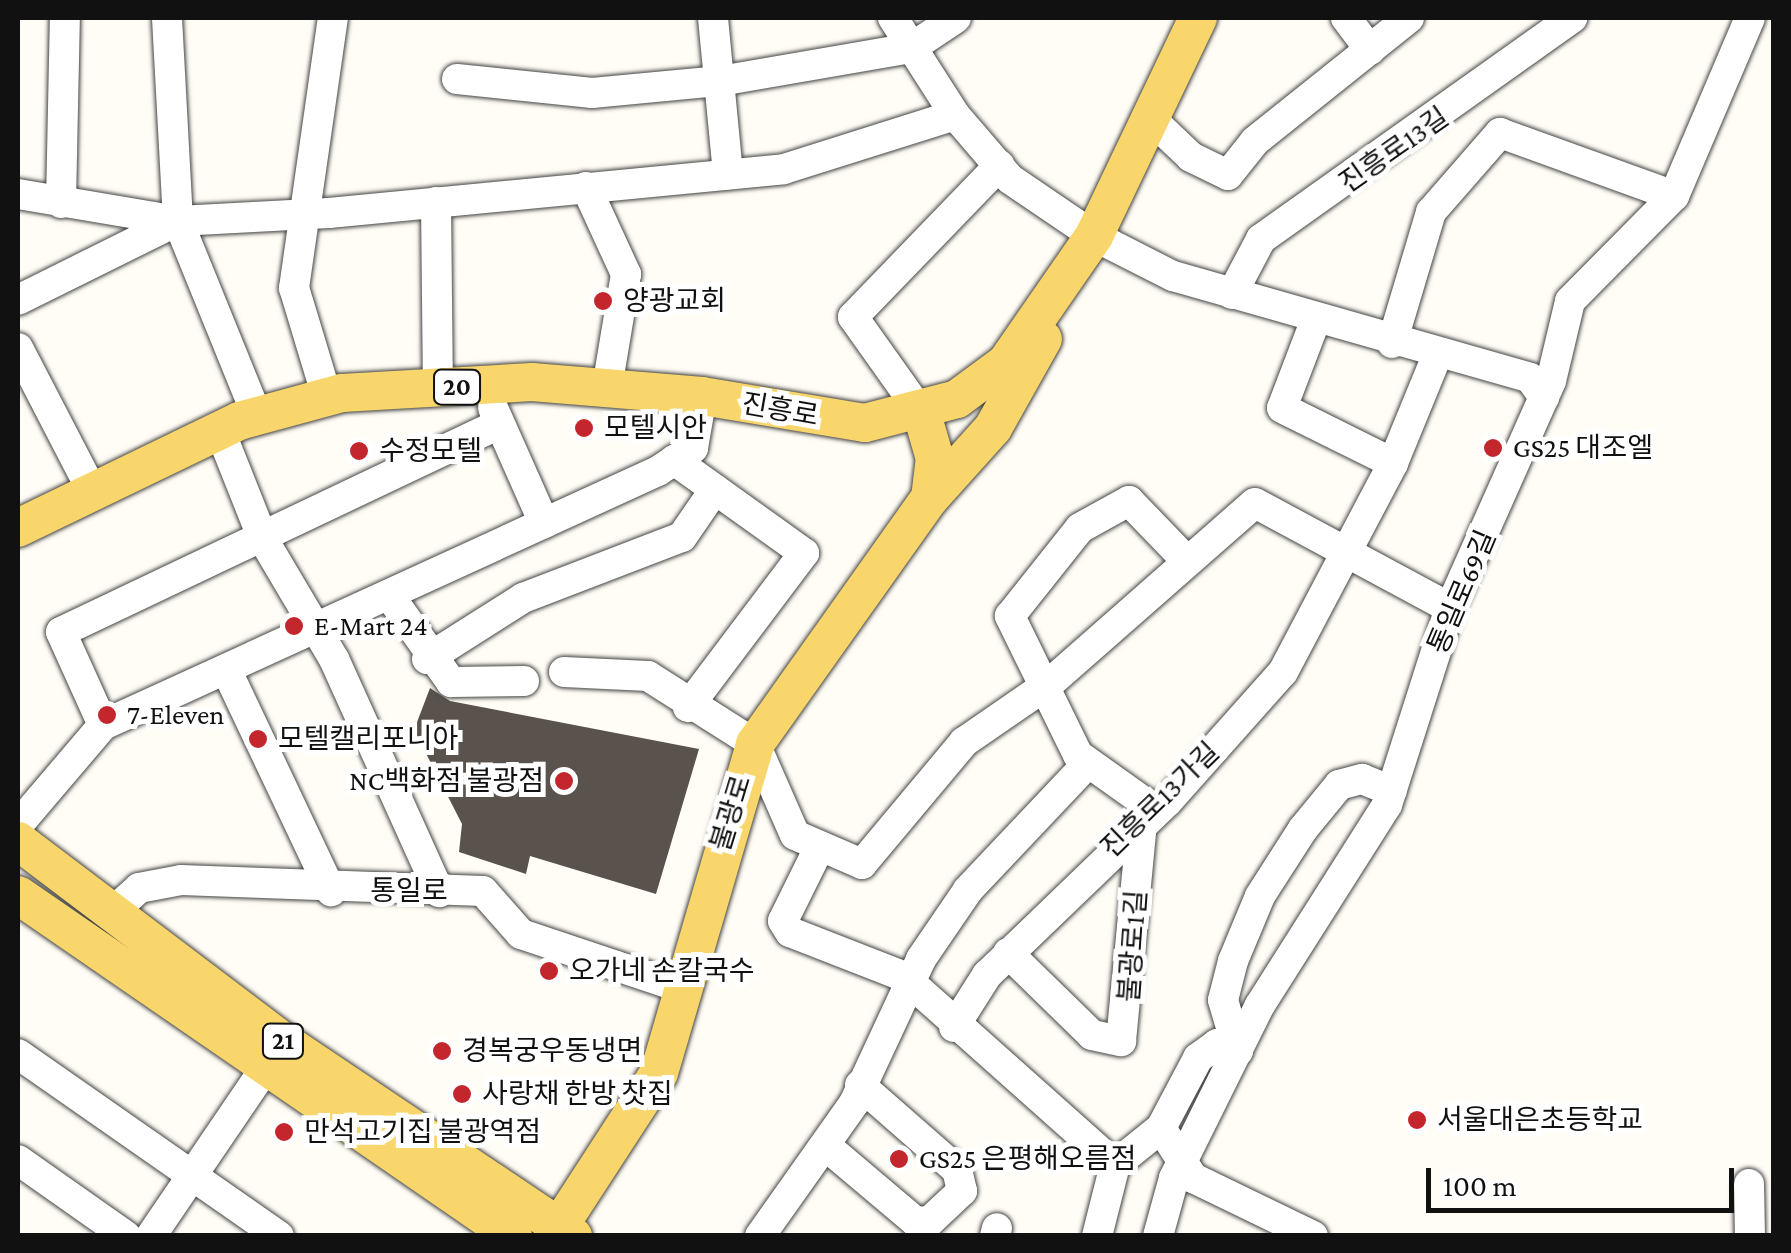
<!DOCTYPE html>
<html>
<head>
<meta charset="utf-8">
<style>
	body { margin:0 }
	#map { position:relative; width:1791px; height:1253px; overflow:hidden; background:#fffdf5; font-family:"Crimson Pro","Noto Sans KR",serif }
	div>[style] { position:absolute }
	[style*='--x'] { left:calc(var(--x)*1px); top:calc(var(--y)*1px); width:calc(var(--w)*1px); rotate:calc(var(--a)*1deg) }
	.building>* { inset:0; background:#5a524d }
	.roads { filter:drop-shadow(0 0 2px #444) drop-shadow(0 0 2px #444) }
	.minor>* { height:30px; margin:-15px; padding:0 15px; transform-origin:15px; border-radius:15px; background:#fff }
	.major>* { height:38px; margin:-19px; padding:0 19px; transform-origin:19px; border-radius:19px; background:#f9d66b }
	.dots>* { width:28px; height:28px; translate:-50% -50%; box-sizing:border-box; border:5px solid #fff; border-radius:50% }
	span { translate:-50% -50%; white-space:nowrap; text-align:center; line-height:1.15; -webkit-text-stroke:10px #fff; paint-order:stroke }
	.shield-label span { padding:2px 8px; background:#fff; border:2px solid; border-radius:8px; -webkit-text-stroke-width:0 }
	.shield-label { font-size:25px; color:#111; font-weight:700 }
	.street-label { font-size:28px; color:#111 }
	.poi-label { font-size:28px; color:#111 }
	.left { translate:0 -50%; text-align:left }
	.right { translate:-100% -50%; text-align:right }
	.frame { position:absolute; inset:0; border:20px solid #111; pointer-events:none }
	.scale { position:absolute; left:1426px; top:1168px; width:308px; height:45px; box-sizing:border-box; border:5px solid #111; border-top:0; padding-left:12px; font-size:30px; line-height:35px; white-space:nowrap; color:#111; -webkit-text-stroke:8px #fff; paint-order:stroke }
</style>
</head>
<body>
<div id="map">
	<div class="building">
		<i style="clip-path:polygon(430px 688px,450px 701px,699px 749px,656px 894px,530px 856px,526px 874px,459px 852px,462px 824px,414px 730px)"></i>
	</div>
	<div class="roads">
		<div class="minor">
			<i style="--x:167;--y:18;--w:203;--a:86.9"></i>
			<i style="--x:178;--y:221;--w:210;--a:67.9"></i>
			<i style="--x:713;--y:18;--w:157;--a:84.5"></i>
			<i style="--x:893;--y:18;--w:115;--a:57.4"></i>
			<i style="--x:955;--y:115;--w:84;--a:49.3"></i>
			<i style="--x:1010;--y:179;--w:102;--a:34.2"></i>
			<i style="--x:1094;--y:236;--w:89;--a:26.9"></i>
			<i style="--x:1173;--y:276;--w:371;--a:15.9"></i>
			<i style="--x:1530;--y:378;--w:24;--a:54"></i>
			<i style="--x:1346;--y:18;--w:40;--a:53"></i>
			<i style="--x:457;--y:79;--w:136;--a:5.9"></i>
			<i style="--x:592;--y:93;--w:129;--a:-5.4"></i>
			<i style="--x:720;--y:81;--w:194;--a:-9.8"></i>
			<i style="--x:911;--y:48;--w:54;--a:-33.7"></i>
			<i style="--x:1151;--y:119;--w:55;--a:43.5"></i>
			<i style="--x:1191;--y:157;--w:41;--a:25.9"></i>
			<i style="--x:1228;--y:175;--w:43;--a:-51.5"></i>
			<i style="--x:1255;--y:141;--w:197;--a:-38.6"></i>
			<i style="--x:586;--y:187;--w:96;--a:65.3"></i>
			<i style="--x:626;--y:274;--w:116;--a:99.5"></i>
			<i style="--x:18;--y:194;--w:162;--a:9.6"></i>
			<i style="--x:178;--y:221;--w:151;--a:-3"></i>
			<i style="--x:329;--y:213;--w:457;--a:-5.5"></i>
			<i style="--x:784;--y:169;--w:179;--a:-17.5"></i>
			<i style="--x:436;--y:202;--w:186;--a:89.4"></i>
			<i style="--x:61;--y:203;--w:185;--a:-88.8"></i>
			<i style="--x:1232;--y:294;--w:62;--a:-62.2"></i>
			<i style="--x:1261;--y:239;--w:382;--a:-35.4"></i>
			<i style="--x:18;--y:300;--w:171;--a:-26.4"></i>
			<i style="--x:1316;--y:319;--w:95;--a:110.9"></i>
			<i style="--x:1282;--y:408;--w:124;--a:26.4"></i>
			<i style="--x:1392;--y:343;--w:137;--a:-73.4"></i>
			<i style="--x:1431;--y:212;--w:105;--a:-48.9"></i>
			<i style="--x:1500;--y:133;--w:185;--a:19.9"></i>
			<i style="--x:18;--y:348;--w:159;--a:62.6"></i>
			<i style="--x:327;--y:397;--w:114;--a:-106.8"></i>
			<i style="--x:294;--y:288;--w:273;--a:-81.8"></i>
			<i style="--x:493;--y:408;--w:126;--a:66.1"></i>
			<i style="--x:922;--y:414;--w:119;--a:-125.4"></i>
			<i style="--x:853;--y:317;--w:211;--a:-46"></i>
			<i style="--x:220;--y:431;--w:116;--a:68.3"></i>
			<i style="--x:263;--y:539;--w:139;--a:59.4"></i>
			<i style="--x:334;--y:659;--w:256;--a:65.7"></i>
			<i style="--x:674;--y:460;--w:160;--a:35.6"></i>
			<i style="--x:804;--y:553;--w:193;--a:127"></i>
			<i style="--x:389;--y:595;--w:107;--a:54.5"></i>
			<i style="--x:451;--y:682;--w:73;--a:-0.8"></i>
			<i style="--x:427;--y:659;--w:114;--a:-32.4"></i>
			<i style="--x:523;--y:598;--w:170;--a:-21"></i>
			<i style="--x:682;--y:537;--w:58;--a:-55.5"></i>
			<i style="--x:226;--y:669;--w:246;--a:64.7"></i>
			<i style="--x:564;--y:672;--w:84;--a:2.7"></i>
			<i style="--x:648;--y:676;--w:127;--a:32.4"></i>
			<i style="--x:755;--y:744;--w:99;--a:66.3"></i>
			<i style="--x:795;--y:835;--w:73;--a:23.4"></i>
			<i style="--x:862;--y:864;--w:159;--a:-50.1"></i>
			<i style="--x:964;--y:742;--w:106;--a:-34.6"></i>
			<i style="--x:1051;--y:682;--w:271;--a:-41.3"></i>
			<i style="--x:1255;--y:503;--w:221;--a:28.3"></i>
			<i style="--x:103;--y:725;--w:102;--a:-114.3"></i>
			<i style="--x:61;--y:632;--w:480;--a:-25.4"></i>
			<i style="--x:18;--y:825;--w:131;--a:-49.6"></i>
			<i style="--x:103;--y:725;--w:610;--a:-24.59"></i>
			<i style="--x:658;--y:471;--w:42;--a:-33.3"></i>
			<i style="--x:693;--y:448;--w:53;--a:-80.2"></i>
			<i style="--x:819;--y:848;--w:81;--a:116.3"></i>
			<i style="--x:783;--y:921;--w:13;--a:58"></i>
			<i style="--x:790;--y:932;--w:121;--a:21.3"></i>
			<i style="--x:903;--y:976;--w:284;--a:41.7"></i>
			<i style="--x:117;--y:908;--w:30;--a:-42"></i>
			<i style="--x:139;--y:888;--w:43;--a:-10.8"></i>
			<i style="--x:181;--y:880;--w:302;--a:2.1"></i>
			<i style="--x:483;--y:891;--w:57;--a:48.5"></i>
			<i style="--x:521;--y:934;--w:170;--a:18.5"></i>
			<i style="--x:1008;--y:953;--w:117;--a:44.3"></i>
			<i style="--x:1092;--y:1035;--w:30;--a:12"></i>
			<i style="--x:1121;--y:1041;--w:240;--a:-84.5"></i>
			<i style="--x:1144;--y:802;--w:81;--a:-144.5"></i>
			<i style="--x:1078;--y:755;--w:155;--a:-116.1"></i>
			<i style="--x:1010;--y:616;--w:112;--a:-51.5"></i>
			<i style="--x:1080;--y:528;--w:56;--a:-28.9"></i>
			<i style="--x:1129;--y:501;--w:83;--a:46"></i>
			<i style="--x:954;--y:1027;--w:62;--a:-57.6"></i>
			<i style="--x:987;--y:975;--w:250;--a:-43.9"></i>
			<i style="--x:1167;--y:802;--w:174;--a:-48.3"></i>
			<i style="--x:1283;--y:672;--w:236;--a:-62.2"></i>
			<i style="--x:1393;--y:463;--w:113;--a:-67.7"></i>
			<i style="--x:18;--y:1054;--w:318;--a:34.9"></i>
			<i style="--x:826;--y:1146;--w:118;--a:40.2"></i>
			<i style="--x:916;--y:1222;--w:14;--a:-4"></i>
			<i style="--x:930;--y:1221;--w:44;--a:-43.2"></i>
			<i style="--x:962;--y:1191;--w:22;--a:-103"></i>
			<i style="--x:957;--y:1170;--w:129;--a:-138.8"></i>
			<i style="--x:18;--y:1160;--w:132;--a:35.1"></i>
			<i style="--x:1115;--y:1165;--w:59;--a:-38.8"></i>
			<i style="--x:1749;--y:1184;--w:52;--a:88.9"></i>
			<i style="--x:151;--y:1236;--w:208;--a:-55.8"></i>
			<i style="--x:760;--y:1236;--w:163;--a:-54.7"></i>
			<i style="--x:854;--y:1103;--w:159;--a:-65"></i>
			<i style="--x:921;--y:959;--w:83;--a:-55.7"></i>
			<i style="--x:968;--y:890;--w:173;--a:-46.6"></i>
			<i style="--x:995;--y:1236;--w:8;--a:-76"></i>
			<i style="--x:1097;--y:1236;--w:73;--a:-75.8"></i>
			<i style="--x:1158;--y:1236;--w:60;--a:-74.6"></i>
			<i style="--x:1174;--y:1178;--w:193;--a:-63.6"></i>
			<i style="--x:1260;--y:1005;--w:237;--a:-57.6"></i>
			<i style="--x:1387;--y:805;--w:207;--a:-72.3"></i>
			<i style="--x:1450;--y:608;--w:248;--a:-66"></i>
			<i style="--x:1551;--y:381;--w:82;--a:-76.6"></i>
			<i style="--x:1570;--y:301;--w:148;--a:-45.3"></i>
			<i style="--x:1674;--y:196;--w:194;--a:-66.9"></i>
			<i style="--x:1313;--y:1236;--w:133;--a:-154.2"></i>
			<i style="--x:1193;--y:1178;--w:59;--a:-122.6"></i>
			<i style="--x:1161;--y:1128;--w:79;--a:-62.1"></i>
			<i style="--x:1198;--y:1058;--w:24;--a:-36"></i>
			<i style="--x:1217;--y:1044;--w:22;--a:18"></i>
			<i style="--x:1238;--y:1051;--w:53;--a:-106.4"></i>
			<i style="--x:1223;--y:1000;--w:40;--a:-75.6"></i>
			<i style="--x:1233;--y:961;--w:70;--a:-67.4"></i>
			<i style="--x:1260;--y:896;--w:80;--a:-57.3"></i>
			<i style="--x:1303;--y:829;--w:57;--a:-50.7"></i>
			<i style="--x:1339;--y:785;--w:24;--a:-15"></i>
			<i style="--x:1362;--y:779;--w:32;--a:22"></i>
		</div>
		<div class="major">
			<i style="--x:930;--y:498;--w:94;--a:-48"></i>
			<i style="--x:993;--y:428;--w:102;--a:-60.7"></i>
			<i style="--x:18;--y:528;--w:246;--a:-25.8"></i>
			<i style="--x:239;--y:421;--w:107;--a:-15.2"></i>
			<i style="--x:342;--y:393;--w:190;--a:-3.3"></i>
			<i style="--x:532;--y:382;--w:171;--a:4.7"></i>
			<i style="--x:702;--y:396;--w:165;--a:9.4"></i>
			<i style="--x:865;--y:423;--w:95;--a:-14.6"></i>
			<i style="--x:957;--y:399;--w:61;--a:-36.3"></i>
			<i style="--x:1006;--y:363;--w:155;--a:-55.3"></i>
			<i style="--x:1094;--y:236;--w:242;--a:-64.5"></i>
			<i style="--x:18;--y:841;--w:330;--a:37.1"></i>
			<i style="--x:281;--y:1040;--w:352;--a:33.9"></i>
			<i style="--x:18;--y:895;--w:601;--a:34.56"></i>
			<i style="--x:553;--y:1236;--w:194;--a:-57"></i>
			<i style="--x:659;--y:1073;--w:343;--a:-73.7"></i>
			<i style="--x:755;--y:744;--w:302;--a:-54.6"></i>
			<i style="--x:930;--y:498;--w:39;--a:-83"></i>
			<i style="--x:935;--y:459;--w:47;--a:-106.1"></i>
		</div>
	</div>
	<div class="dots">
		<i style="left:603px;top:301px;background:#c4262e"></i>
		<i style="left:584px;top:428px;background:#c4262e"></i>
		<i style="left:1493px;top:448px;background:#c4262e"></i>
		<i style="left:359px;top:451px;background:#c4262e"></i>
		<i style="left:294px;top:626px;background:#c4262e"></i>
		<i style="left:107px;top:715px;background:#c4262e"></i>
		<i style="left:258px;top:739px;background:#c4262e"></i>
		<i style="left:564px;top:781px;background:#c4262e"></i>
		<i style="left:549px;top:971px;background:#c4262e"></i>
		<i style="left:442px;top:1051px;background:#c4262e"></i>
		<i style="left:462px;top:1094px;background:#c4262e"></i>
		<i style="left:1417px;top:1120px;background:#c4262e"></i>
		<i style="left:284px;top:1132px;background:#c4262e"></i>
		<i style="left:899px;top:1159px;background:#c4262e"></i>
	</div>
	<div class="shield-label">
		<span style="left:457px;top:387px">20</span>
		<span style="left:283px;top:1041px">21</span>
	</div>
	<div class="street-label">
		<span style="left:1394px;top:150px;rotate:-35deg">진흥로13길</span>
		<span style="left:780px;top:410px;rotate:10deg">진흥로</span>
		<span style="left:1462px;top:592px;rotate:-67deg">통일로69길</span>
		<span style="left:1160px;top:800px;rotate:-44deg">진흥로13가길</span>
		<span style="left:731px;top:813px;rotate:-73deg">불광로</span>
		<span style="left:409px;top:891px">통일로</span>
		<span style="left:1133px;top:946px;rotate:-86deg">불광로1길</span>
	</div>
	<div class="poi-label">
		<span class="left" style="left:623px;top:301px">양광교회</span>
		<span class="left" style="left:604px;top:428px">모텔시안</span>
		<span class="left" style="left:1513px;top:448px">GS25 대조엘</span>
		<span class="left" style="left:379px;top:451px">수정모텔</span>
		<span class="left" style="left:314px;top:626px">E-Mart 24</span>
		<span class="left" style="left:127px;top:715px">7-Eleven</span>
		<span class="left" style="left:278px;top:739px">모텔캘리포니아</span>
		<span class="right" style="left:544px;top:781px">NC백화점 불광점</span>
		<span class="left" style="left:569px;top:971px">오가네 손칼국수</span>
		<span class="left" style="left:462px;top:1051px">경복궁우동냉면</span>
		<span class="left" style="left:482px;top:1094px">사랑채 한방 찻집</span>
		<span class="left" style="left:1437px;top:1120px">서울대은초등학교</span>
		<span class="left" style="left:304px;top:1132px">만석고기집 불광역점</span>
		<span class="left" style="left:919px;top:1159px">GS25 은평해오름점</span>
	</div>
	<div class="frame"></div>
	<div class="scale">100 m</div>
</div>
</body>
</html>
